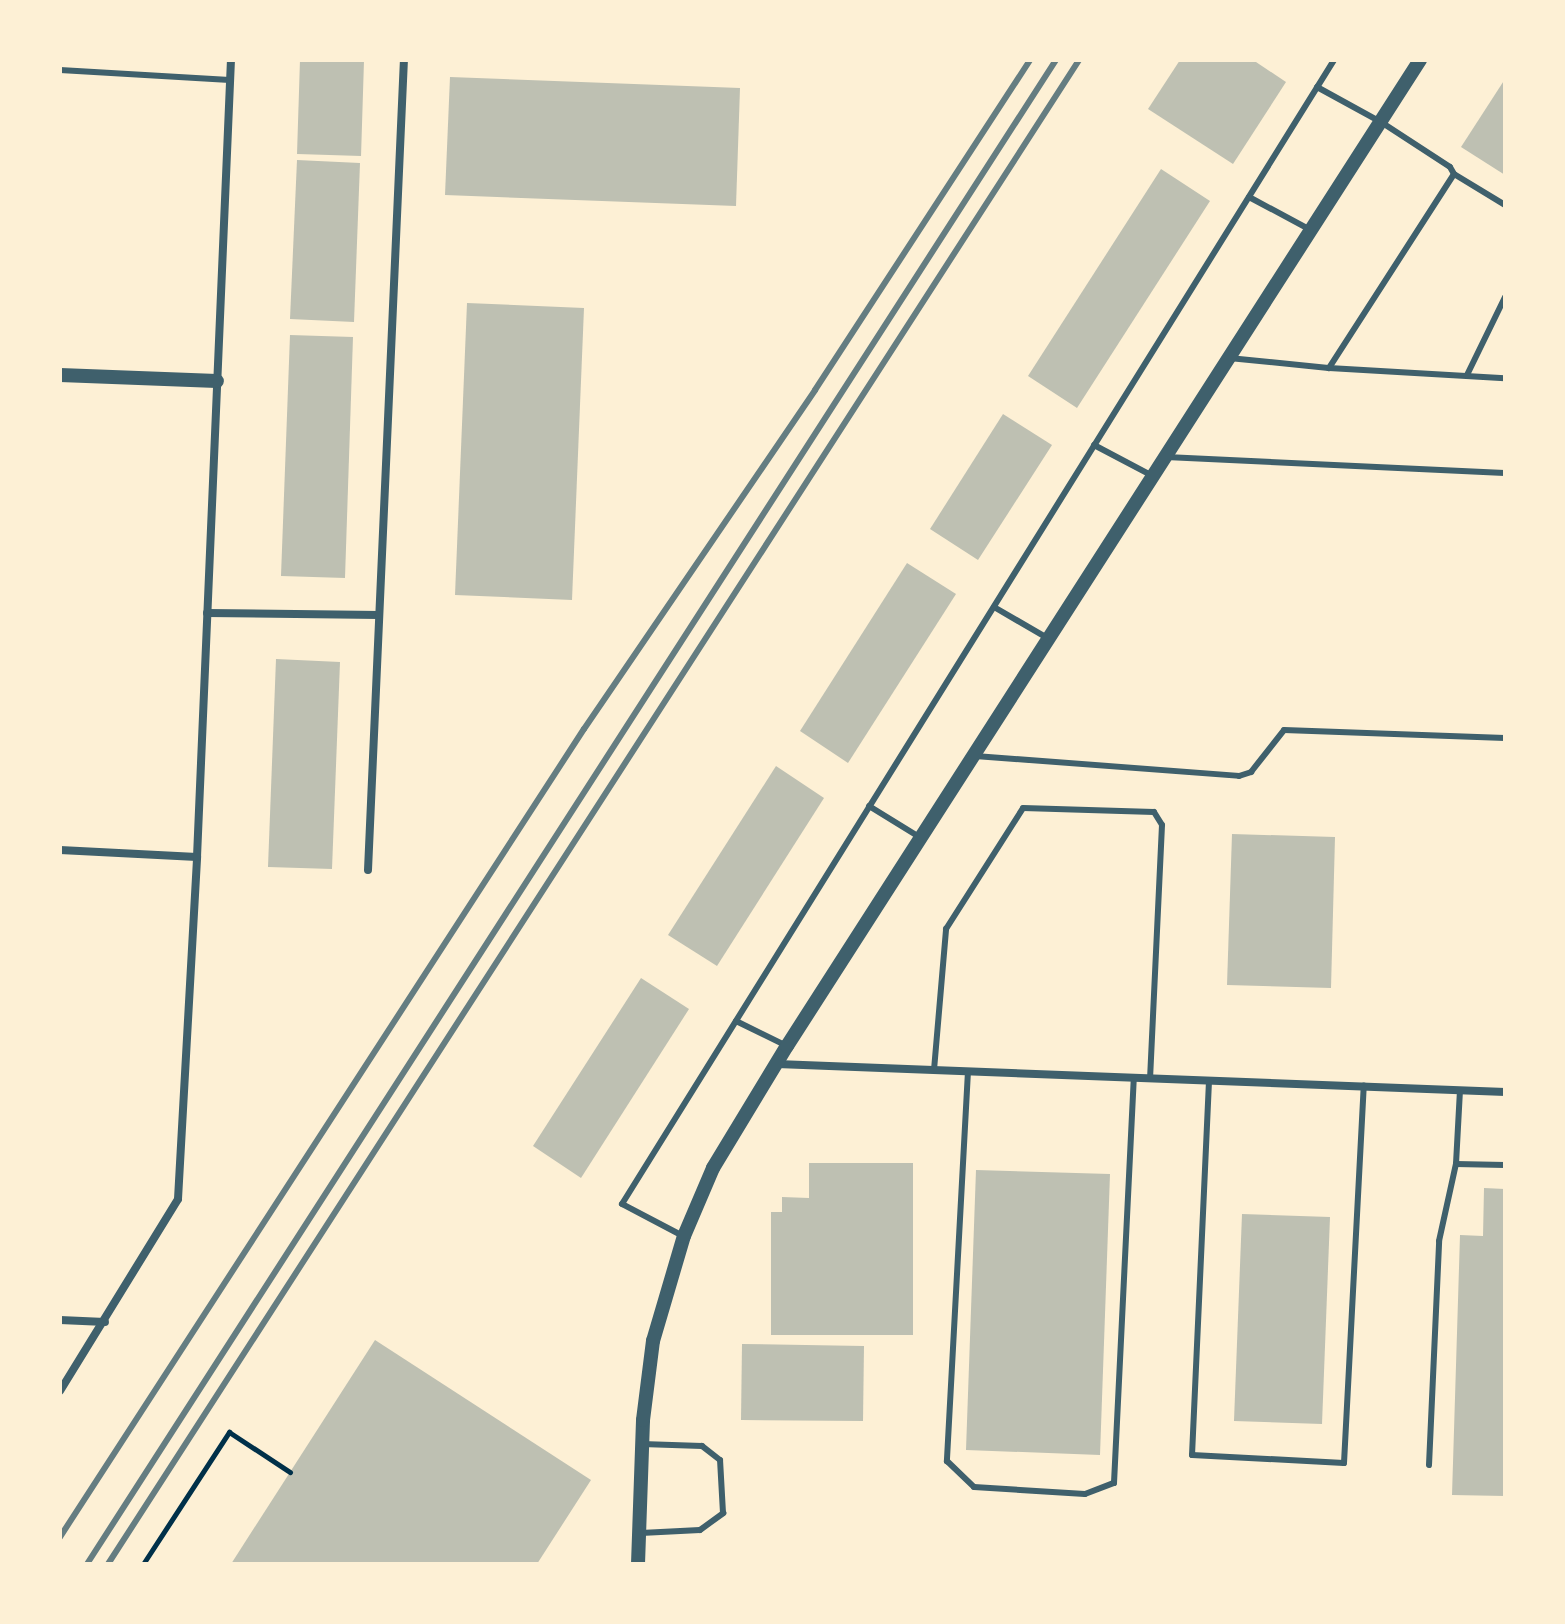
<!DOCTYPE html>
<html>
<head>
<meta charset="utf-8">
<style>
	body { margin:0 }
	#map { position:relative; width:1565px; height:1624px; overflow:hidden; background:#fdf0d5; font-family:"Open Sans",sans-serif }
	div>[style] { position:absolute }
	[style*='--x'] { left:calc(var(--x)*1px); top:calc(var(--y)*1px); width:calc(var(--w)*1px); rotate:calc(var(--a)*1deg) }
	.building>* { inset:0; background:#bec0b2 }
	.path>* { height:5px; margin:-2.5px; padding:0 2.5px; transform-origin:2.5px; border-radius:2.5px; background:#003049 }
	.service>* { height:6px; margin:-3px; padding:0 3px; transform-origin:3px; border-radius:3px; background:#3f606c }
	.minor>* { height:8px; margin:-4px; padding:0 4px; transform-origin:4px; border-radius:4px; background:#3f606c }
	.tertiary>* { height:14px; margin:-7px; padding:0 7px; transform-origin:7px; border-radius:7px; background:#3f606c }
	.rail>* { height:6px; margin:-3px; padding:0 3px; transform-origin:3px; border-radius:3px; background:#657d81 }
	span { translate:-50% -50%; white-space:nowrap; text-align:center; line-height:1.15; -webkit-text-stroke:6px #fdf0d5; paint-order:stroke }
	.frame { position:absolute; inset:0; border:62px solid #fdf0d5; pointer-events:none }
</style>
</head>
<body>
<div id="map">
	<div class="building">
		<i style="clip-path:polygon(300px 60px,364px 60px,361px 156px,297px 154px)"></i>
		<i style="clip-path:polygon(1180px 60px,1253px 60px,1286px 82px,1233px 164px,1148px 109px)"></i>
		<i style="clip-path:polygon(450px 77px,740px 88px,736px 206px,445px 195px)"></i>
		<i style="clip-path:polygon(1505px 79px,1505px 175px,1461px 147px)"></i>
		<i style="clip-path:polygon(297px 160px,360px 163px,354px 322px,290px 319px)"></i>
		<i style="clip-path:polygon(1161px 169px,1210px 201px,1077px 408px,1028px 376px)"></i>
		<i style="clip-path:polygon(467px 303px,584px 308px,572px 600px,455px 595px)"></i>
		<i style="clip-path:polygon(290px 335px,353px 337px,345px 578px,281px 576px)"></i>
		<i style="clip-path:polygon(1003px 414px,1052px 445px,978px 560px,930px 529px)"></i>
		<i style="clip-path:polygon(907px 563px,956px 594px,848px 763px,800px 731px)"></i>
		<i style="clip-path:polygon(276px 659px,340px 662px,332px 869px,268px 867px)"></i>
		<i style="clip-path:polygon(776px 766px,824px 798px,717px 966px,668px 935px)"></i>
		<i style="clip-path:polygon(1232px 834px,1335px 837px,1331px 988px,1227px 985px)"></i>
		<i style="clip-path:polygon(641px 978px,689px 1009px,581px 1178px,533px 1146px)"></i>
		<i style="clip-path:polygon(809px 1163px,913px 1163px,913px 1335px,771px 1335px,771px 1212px,782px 1212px,782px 1197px,809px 1198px)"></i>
		<i style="clip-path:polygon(976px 1170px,1110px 1174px,1100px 1455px,966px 1450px)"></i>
		<i style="clip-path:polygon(1484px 1188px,1505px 1189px,1505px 1496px,1452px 1495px,1460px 1235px,1483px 1236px)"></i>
		<i style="clip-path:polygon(1242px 1214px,1330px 1217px,1322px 1424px,1234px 1421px)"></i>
		<i style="clip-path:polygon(375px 1340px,591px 1480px,537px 1564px,231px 1564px)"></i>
		<i style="clip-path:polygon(742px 1344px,864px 1346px,863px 1421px,741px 1420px)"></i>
	</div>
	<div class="path">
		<i style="--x:143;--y:1564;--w:158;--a:-56.9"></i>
		<i style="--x:229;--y:1432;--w:73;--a:33.3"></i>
	</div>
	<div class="service">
		<i style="--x:60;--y:70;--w:170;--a:3.4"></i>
		<i style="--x:1317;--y:87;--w:73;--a:28.7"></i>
		<i style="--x:1381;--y:122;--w:82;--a:33.1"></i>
		<i style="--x:1450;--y:167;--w:8;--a:60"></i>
		<i style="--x:1454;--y:174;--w:231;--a:122.8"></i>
		<i style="--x:1454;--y:174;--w:60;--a:31.3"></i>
		<i style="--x:1249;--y:197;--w:68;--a:28.1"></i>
		<i style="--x:1229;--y:358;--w:100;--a:5.7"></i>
		<i style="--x:1329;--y:368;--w:176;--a:3.3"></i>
		<i style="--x:1467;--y:375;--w:87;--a:-64"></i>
		<i style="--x:1094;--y:445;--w:64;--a:27.8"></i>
		<i style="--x:1166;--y:457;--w:339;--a:2.7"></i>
		<i style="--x:994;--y:607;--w:64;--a:30.2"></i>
		<i style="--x:975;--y:756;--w:265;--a:4.3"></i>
		<i style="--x:1239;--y:776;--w:13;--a:-18"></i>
		<i style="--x:1251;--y:772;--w:53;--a:-51.8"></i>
		<i style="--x:1284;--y:730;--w:221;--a:2.1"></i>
		<i style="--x:869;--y:806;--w:61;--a:31.6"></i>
		<i style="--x:736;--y:1021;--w:57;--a:26.1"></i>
		<i style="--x:934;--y:1070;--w:142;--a:-85.1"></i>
		<i style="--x:946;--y:929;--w:143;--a:-57.5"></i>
		<i style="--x:1023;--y:808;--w:131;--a:1.7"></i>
		<i style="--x:1154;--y:812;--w:15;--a:58"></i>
		<i style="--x:1162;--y:825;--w:253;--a:92.7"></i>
		<i style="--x:968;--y:1071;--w:391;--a:93.1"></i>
		<i style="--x:947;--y:1461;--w:37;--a:44"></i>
		<i style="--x:974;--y:1487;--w:111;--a:3.6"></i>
		<i style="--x:1085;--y:1494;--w:31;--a:-21"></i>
		<i style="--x:1114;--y:1483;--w:405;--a:-87.2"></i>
		<i style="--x:1209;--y:1081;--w:374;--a:92.6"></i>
		<i style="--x:1192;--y:1455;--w:152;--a:3"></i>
		<i style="--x:1344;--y:1463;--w:378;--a:-87"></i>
		<i style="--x:1460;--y:1090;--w:74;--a:93.1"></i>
		<i style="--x:1456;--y:1164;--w:49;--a:1.2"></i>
		<i style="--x:683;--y:1236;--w:69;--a:-152.3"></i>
		<i style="--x:622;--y:1204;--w:1347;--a:-58.1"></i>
		<i style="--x:1429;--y:1465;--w:224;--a:-87.4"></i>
		<i style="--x:1439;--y:1241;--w:79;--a:-77.6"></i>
		<i style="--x:641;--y:1533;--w:59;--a:-2.9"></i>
		<i style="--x:700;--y:1530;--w:29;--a:-36"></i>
		<i style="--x:723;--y:1513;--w:53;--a:-93.2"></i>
		<i style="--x:720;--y:1460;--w:23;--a:-142"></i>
		<i style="--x:702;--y:1446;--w:60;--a:-178.1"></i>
	</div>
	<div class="minor">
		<i style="--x:207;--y:613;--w:172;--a:0.7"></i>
		<i style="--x:60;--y:850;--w:137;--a:2.9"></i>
		<i style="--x:368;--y:870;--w:811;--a:-87.46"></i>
		<i style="--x:777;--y:1064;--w:729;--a:2.2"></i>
		<i style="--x:60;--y:1320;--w:45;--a:2.5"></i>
		<i style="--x:60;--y:1391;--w:225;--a:-58.4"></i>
		<i style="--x:178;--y:1199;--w:343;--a:-86.8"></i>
		<i style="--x:197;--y:857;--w:798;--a:-87.56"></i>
	</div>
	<div class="tertiary">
		<i style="--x:60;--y:375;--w:157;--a:2.2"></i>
		<i style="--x:638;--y:1564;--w:144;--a:-88"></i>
		<i style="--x:643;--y:1420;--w:80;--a:-82.8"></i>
		<i style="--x:653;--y:1341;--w:109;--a:-73.6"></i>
		<i style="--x:684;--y:1236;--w:74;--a:-66.9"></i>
		<i style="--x:713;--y:1168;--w:143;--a:-58.8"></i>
		<i style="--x:787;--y:1046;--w:1172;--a:-57.3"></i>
	</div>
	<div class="rail">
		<i style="--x:60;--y:1537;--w:963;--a:-57.04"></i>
		<i style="--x:584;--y:729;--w:410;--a:-55.7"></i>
		<i style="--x:815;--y:390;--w:394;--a:-56.9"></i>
		<i style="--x:87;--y:1564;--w:1789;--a:-57.21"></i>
		<i style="--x:108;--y:1564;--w:1790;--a:-57.15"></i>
	</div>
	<div class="frame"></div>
</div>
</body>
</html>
